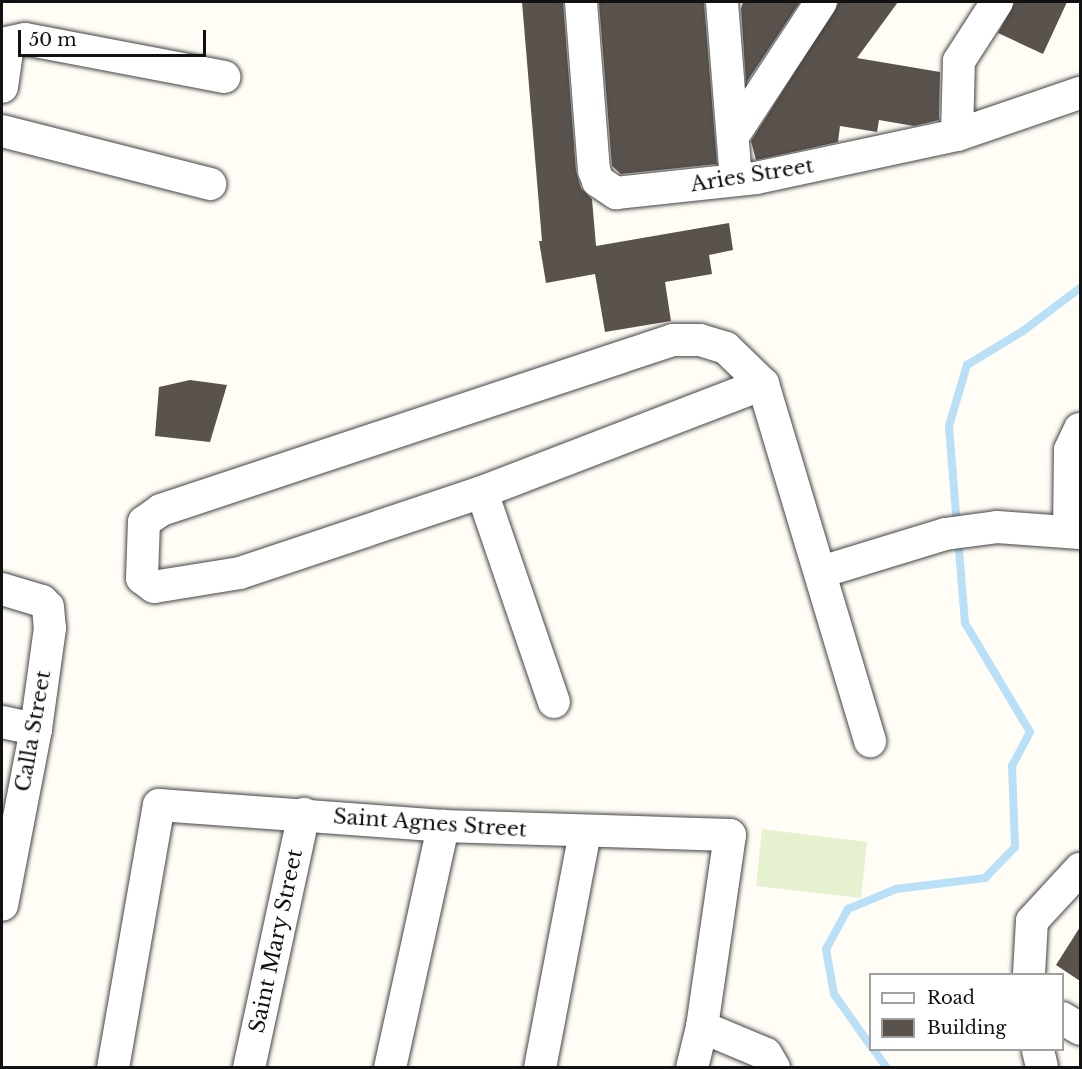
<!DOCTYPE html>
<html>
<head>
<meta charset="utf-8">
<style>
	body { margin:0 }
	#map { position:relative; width:1082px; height:1069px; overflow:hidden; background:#fffdf5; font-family:"Libre Baskerville",serif }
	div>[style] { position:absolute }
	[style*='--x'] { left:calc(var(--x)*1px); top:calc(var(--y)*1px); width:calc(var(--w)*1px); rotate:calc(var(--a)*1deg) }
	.pitch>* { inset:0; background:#e6f2cf }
	.stream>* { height:8px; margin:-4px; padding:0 4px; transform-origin:4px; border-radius:4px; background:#b9e0f7 }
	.building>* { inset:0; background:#5a524d }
	.roads { filter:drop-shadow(0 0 2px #444) drop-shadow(0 0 2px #444) }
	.minor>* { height:32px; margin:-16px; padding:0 16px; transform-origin:16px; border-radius:16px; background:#fff }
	span { translate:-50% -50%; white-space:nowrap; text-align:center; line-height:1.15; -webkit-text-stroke:6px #fff; paint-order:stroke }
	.street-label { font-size:21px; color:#111 }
	.frame { position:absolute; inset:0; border:3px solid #111; pointer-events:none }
	.legend { position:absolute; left:869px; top:973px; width:195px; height:78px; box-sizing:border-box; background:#fff; border:2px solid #a0a0a0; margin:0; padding:8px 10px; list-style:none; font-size:18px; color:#111 }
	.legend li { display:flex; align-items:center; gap:12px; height:30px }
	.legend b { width:30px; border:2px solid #a0a0a0 }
	.scale { position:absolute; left:18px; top:30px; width:188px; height:27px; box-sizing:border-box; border:3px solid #111; border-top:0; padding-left:8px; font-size:18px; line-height:21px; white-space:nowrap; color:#111; -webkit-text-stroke:4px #fff; paint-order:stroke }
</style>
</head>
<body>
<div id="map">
	<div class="pitch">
		<i style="clip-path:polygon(762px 829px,867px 842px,861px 898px,756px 886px)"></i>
	</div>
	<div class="stream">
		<i style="--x:957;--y:526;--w:100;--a:-94.6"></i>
		<i style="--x:949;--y:426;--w:64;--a:-73.6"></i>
		<i style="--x:967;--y:365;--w:66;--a:-31.3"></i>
		<i style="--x:1023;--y:331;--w:71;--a:-37"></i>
		<i style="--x:870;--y:1045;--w:62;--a:-125.2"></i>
		<i style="--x:834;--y:994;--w:46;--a:-100.1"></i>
		<i style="--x:826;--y:949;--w:46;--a:-61.2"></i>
		<i style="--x:848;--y:909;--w:52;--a:-22.6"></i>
		<i style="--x:896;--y:889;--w:90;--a:-7"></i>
		<i style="--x:985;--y:878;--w:43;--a:-45.9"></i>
		<i style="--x:1015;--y:847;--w:81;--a:-92.1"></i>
		<i style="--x:1012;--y:766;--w:38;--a:-62"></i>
		<i style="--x:1030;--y:732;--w:127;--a:-120.8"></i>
		<i style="--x:965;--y:623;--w:85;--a:-94.7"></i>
		<i style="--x:874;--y:1050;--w:22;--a:54"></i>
	</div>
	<div class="building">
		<i style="clip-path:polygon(522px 2px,563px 2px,576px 171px,581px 188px,592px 199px,596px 246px,729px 223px,733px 250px,709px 255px,712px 274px,665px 282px,671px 321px,605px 332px,595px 274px,546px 283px,539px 241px,542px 241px)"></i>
		<i style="clip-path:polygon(700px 2px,704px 3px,717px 164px,621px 174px,612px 166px,599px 3px)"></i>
		<i style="clip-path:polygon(743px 2px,800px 2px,746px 83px,741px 9px)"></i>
		<i style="clip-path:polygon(839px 2px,898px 2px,857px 58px,940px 72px,939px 120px,914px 126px,879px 120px,877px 132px,840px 126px,838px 142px,756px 160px,751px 141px)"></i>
		<i style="clip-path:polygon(1015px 2px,1067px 2px,1043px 54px,998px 33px)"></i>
		<i style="clip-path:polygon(190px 380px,227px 385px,210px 442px,155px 436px,159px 387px)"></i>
		<i style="clip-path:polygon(1080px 927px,1080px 981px,1056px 965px)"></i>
	</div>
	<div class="roads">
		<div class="minor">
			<i style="--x:581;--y:2;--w:169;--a:85.6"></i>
			<i style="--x:594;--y:170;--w:12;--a:70"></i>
			<i style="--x:598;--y:181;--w:22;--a:34"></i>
			<i style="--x:616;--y:193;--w:141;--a:-6.1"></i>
			<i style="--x:756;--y:178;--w:206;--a:-12.1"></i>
			<i style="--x:957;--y:135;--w:130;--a:-18.9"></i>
			<i style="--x:722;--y:2;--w:178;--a:85.5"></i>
			<i style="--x:2;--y:44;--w:24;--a:-12"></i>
			<i style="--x:25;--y:39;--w:203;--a:10.8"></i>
			<i style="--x:2;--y:87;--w:42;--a:-81.9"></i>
			<i style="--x:2;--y:131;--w:215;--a:14.3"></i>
			<i style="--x:957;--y:135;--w:74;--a:-88.5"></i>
			<i style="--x:959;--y:61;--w:70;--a:-57.2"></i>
			<i style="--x:733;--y:136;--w:160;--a:-56.7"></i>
			<i style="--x:763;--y:384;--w:301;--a:159"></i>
			<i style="--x:482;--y:492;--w:255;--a:161.5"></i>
			<i style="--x:240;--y:573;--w:87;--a:170.8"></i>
			<i style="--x:154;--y:587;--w:15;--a:-143"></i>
			<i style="--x:142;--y:578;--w:56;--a:-88"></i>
			<i style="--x:144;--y:522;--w:21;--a:-35"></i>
			<i style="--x:161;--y:510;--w:539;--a:-18.37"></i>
			<i style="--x:673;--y:340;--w:27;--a:0"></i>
			<i style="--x:700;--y:340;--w:27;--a:17"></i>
			<i style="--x:726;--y:348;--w:52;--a:44.2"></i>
			<i style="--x:763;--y:384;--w:373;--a:73.3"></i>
			<i style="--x:482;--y:492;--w:222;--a:71.1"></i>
			<i style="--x:1069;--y:532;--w:82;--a:-89.3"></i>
			<i style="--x:1070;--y:450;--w:23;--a:-65"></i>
			<i style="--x:821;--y:572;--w:130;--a:-17"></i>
			<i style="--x:945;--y:534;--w:52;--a:-7.7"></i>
			<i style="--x:997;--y:527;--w:83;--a:4.1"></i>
			<i style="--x:2;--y:589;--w:42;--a:16.7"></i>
			<i style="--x:42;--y:601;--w:8;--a:45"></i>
			<i style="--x:48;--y:607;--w:21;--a:85"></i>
			<i style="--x:50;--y:628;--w:102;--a:97.9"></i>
			<i style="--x:36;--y:729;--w:179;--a:100.9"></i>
			<i style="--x:2;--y:722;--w:35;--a:12"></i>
			<i style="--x:1029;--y:974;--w:53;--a:-86.8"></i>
			<i style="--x:1032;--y:921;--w:71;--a:-47.3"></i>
			<i style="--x:1062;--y:1018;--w:21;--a:31"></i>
			<i style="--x:702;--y:1027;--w:69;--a:22.9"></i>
			<i style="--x:766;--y:1054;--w:16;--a:60"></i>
			<i style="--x:1038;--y:1050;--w:18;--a:77"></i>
			<i style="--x:113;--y:1068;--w:267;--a:-80.1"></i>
			<i style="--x:159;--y:805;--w:285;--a:4.2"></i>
			<i style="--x:443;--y:826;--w:287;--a:1.8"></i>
			<i style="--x:730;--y:835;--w:194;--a:98.3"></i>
			<i style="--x:702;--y:1027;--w:42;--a:103.7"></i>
			<i style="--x:249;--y:1068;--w:260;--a:-77.8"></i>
			<i style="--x:390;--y:1068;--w:248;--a:-77.6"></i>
			<i style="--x:540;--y:1068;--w:240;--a:-79.2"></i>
		</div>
	</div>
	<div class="street-label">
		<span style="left:752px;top:175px;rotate:-9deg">Aries Street</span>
		<span style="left:33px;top:731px;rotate:-80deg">Calla Street</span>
		<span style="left:430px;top:823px;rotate:4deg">Saint Agnes Street</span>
		<span style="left:276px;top:941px;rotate:-78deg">Saint Mary Street</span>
	</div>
	<div class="frame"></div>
	<ul class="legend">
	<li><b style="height:8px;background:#fff"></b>Road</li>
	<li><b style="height:16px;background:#5a524d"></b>Building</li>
	</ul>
	<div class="scale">50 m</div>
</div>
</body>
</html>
